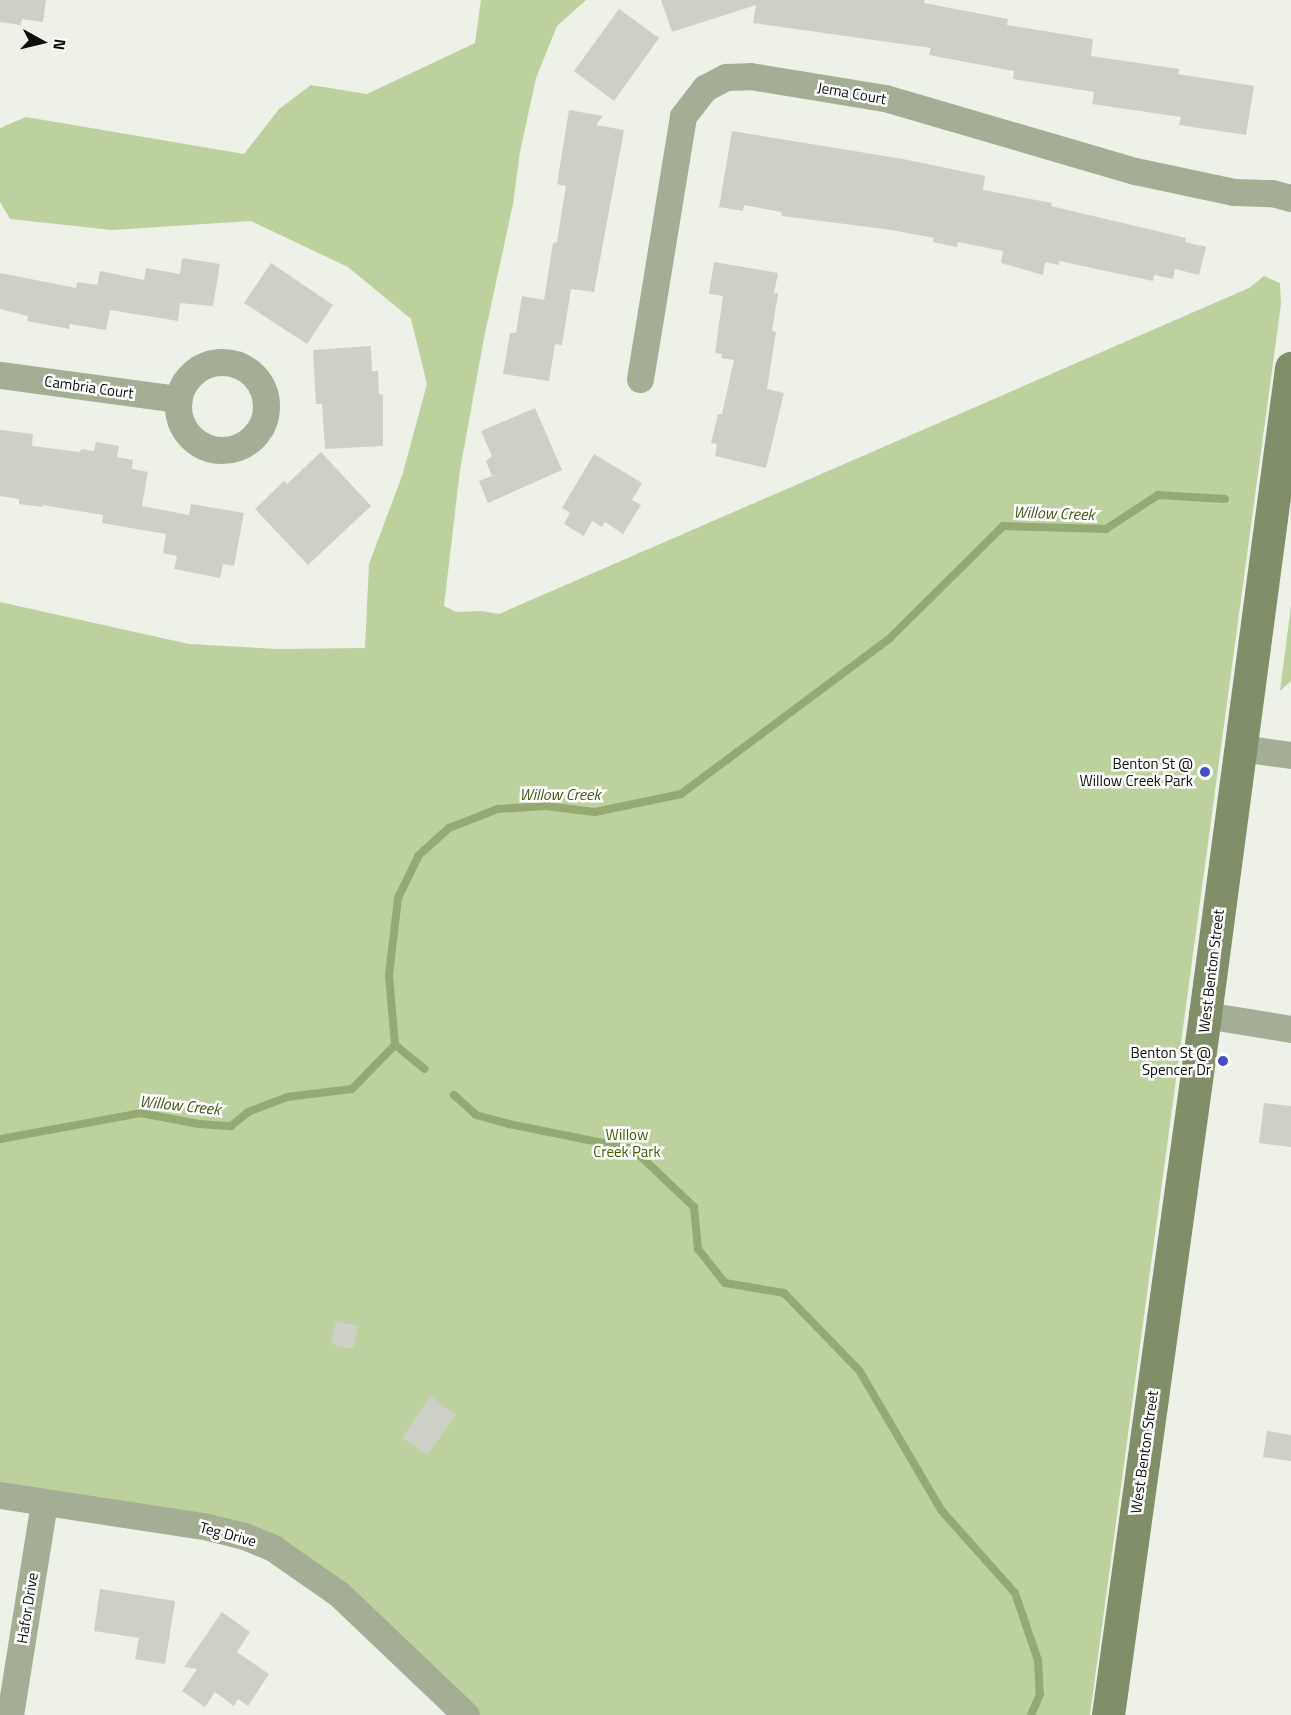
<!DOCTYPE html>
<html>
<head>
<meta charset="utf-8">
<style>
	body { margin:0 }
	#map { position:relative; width:1291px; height:1715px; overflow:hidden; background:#edf1e7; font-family:"Titillium Web",sans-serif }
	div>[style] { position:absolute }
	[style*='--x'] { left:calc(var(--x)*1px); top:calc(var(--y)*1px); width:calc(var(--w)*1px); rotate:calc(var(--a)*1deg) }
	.green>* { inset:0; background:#bdd19f }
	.stream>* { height:8px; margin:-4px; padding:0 4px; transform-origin:4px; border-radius:4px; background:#95aa72 }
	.building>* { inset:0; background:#ccd0c7 }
	.street>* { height:27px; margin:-13.5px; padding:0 13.5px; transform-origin:13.5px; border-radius:13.5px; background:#a4ae95 }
	.street>.ring { margin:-13.5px; padding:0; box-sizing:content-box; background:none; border:27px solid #a4ae95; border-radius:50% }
	.secondary>* { height:33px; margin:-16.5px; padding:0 16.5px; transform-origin:16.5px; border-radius:16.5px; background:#808e6a }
	.dots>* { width:16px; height:16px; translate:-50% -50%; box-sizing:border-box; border:3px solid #fff; border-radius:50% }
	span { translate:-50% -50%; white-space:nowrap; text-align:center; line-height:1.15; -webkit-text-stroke:5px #fff; paint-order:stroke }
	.street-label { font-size:15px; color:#0d0e0b }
	.poi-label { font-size:15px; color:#0d0e0b }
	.right { translate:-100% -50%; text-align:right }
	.park-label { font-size:15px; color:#465e03 }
	.water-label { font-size:16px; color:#44581b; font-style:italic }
	.north { position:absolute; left:12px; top:12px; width:60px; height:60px; -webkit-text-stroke:4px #fff; paint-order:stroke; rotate:98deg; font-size:16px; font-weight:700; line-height:24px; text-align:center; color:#0d0e0b }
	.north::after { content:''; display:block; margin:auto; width:21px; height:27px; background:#0d0e0b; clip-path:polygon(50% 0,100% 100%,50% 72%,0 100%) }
</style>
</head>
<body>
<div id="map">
	<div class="green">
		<i style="clip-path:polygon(481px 0,586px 0,557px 26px,536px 78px,520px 152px,513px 204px,484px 338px,460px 470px,444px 606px,456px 612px,482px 611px,499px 614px,1249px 288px,1264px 276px,1280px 283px,1281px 304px,1090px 1715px,466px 1715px,273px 1548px,0 1495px,0 602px,189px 644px,277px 649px,365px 648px,369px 564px,402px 476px,427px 384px,411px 319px,348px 267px,251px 221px,112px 230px,10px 219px,0 202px,0 128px,26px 117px,244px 154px,279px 109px,311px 85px,367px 94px,475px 43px)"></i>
		<i style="clip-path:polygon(1291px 606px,1291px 681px,1280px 691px)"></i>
	</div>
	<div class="stream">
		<i style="--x:395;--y:1045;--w:38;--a:39"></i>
		<i style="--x:454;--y:1095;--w:30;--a:42"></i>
		<i style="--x:476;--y:1115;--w:34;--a:15"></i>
		<i style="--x:509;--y:1124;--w:126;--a:11.4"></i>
		<i style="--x:633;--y:1149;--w:84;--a:43.6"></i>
		<i style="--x:694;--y:1207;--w:42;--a:84.6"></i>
		<i style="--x:698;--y:1249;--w:43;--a:51.5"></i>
		<i style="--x:725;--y:1283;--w:60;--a:9.6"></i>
		<i style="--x:784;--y:1293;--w:107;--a:45.8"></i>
		<i style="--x:859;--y:1370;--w:162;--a:59.6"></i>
		<i style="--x:941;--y:1510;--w:111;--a:48.3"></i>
		<i style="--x:1015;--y:1593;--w:71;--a:71.1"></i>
		<i style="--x:1038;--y:1660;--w:34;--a:87"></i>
		<i style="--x:1040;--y:1694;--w:23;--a:113"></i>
		<i style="--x:0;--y:1139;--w:143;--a:-10.4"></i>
		<i style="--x:141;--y:1113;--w:59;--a:10.7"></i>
		<i style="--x:199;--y:1124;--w:32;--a:4"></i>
		<i style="--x:231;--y:1126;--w:22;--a:-39"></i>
		<i style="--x:248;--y:1112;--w:42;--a:-21"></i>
		<i style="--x:287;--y:1097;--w:65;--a:-7"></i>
		<i style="--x:352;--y:1089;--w:62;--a:-45.7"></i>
		<i style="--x:395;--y:1045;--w:70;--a:-94.9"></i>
		<i style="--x:389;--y:975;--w:78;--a:-83.3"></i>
		<i style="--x:398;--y:898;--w:48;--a:-64"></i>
		<i style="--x:419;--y:855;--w:40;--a:-42"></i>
		<i style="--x:449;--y:828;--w:53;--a:-21.2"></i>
		<i style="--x:498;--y:809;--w:48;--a:-3.6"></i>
		<i style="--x:546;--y:806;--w:49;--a:7"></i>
		<i style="--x:595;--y:812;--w:88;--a:-11.8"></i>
		<i style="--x:681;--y:794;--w:261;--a:-36.7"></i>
		<i style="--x:890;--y:638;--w:159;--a:-44.7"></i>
		<i style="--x:1003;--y:526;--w:103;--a:1.7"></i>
		<i style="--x:1106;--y:529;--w:62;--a:-33.2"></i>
		<i style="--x:1158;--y:495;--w:67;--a:3.4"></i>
	</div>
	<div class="building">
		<i style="clip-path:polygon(0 0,46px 0,43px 22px,22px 19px,21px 25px,0 22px)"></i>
		<i style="clip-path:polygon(661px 0,925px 0,924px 3px,1008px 19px,1007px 25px,1093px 39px,1091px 56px,1179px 69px,1178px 74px,1254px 86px,1246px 135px,1179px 125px,1181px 117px,1092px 104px,1094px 92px,1013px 79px,1014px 71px,929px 55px,931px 48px,753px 23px,756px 5px,672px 32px)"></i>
		<i style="clip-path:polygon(619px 9px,659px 38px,614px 101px,574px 71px)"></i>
		<i style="clip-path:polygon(569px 110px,603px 116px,596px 125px,624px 130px,594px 292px,571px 289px,562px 345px,555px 344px,549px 381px,503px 374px,510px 333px,516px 333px,522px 296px,544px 300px,553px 243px,557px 242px,566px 186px,557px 184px)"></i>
		<i style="clip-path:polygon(732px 131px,903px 159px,985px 176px,983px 190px,1052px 203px,1051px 206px,1186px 238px,1185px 242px,1206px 247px,1199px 275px,1175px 269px,1173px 279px,1154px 275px,1153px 281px,1059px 261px,1059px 265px,1045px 262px,1043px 275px,1001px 263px,1003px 251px,958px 242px,957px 247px,933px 242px,934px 238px,892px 230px,782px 216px,781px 212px,744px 205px,743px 211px,719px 207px)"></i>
		<i style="clip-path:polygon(182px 258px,220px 264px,213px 306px,180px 303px,178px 321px,110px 310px,106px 330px,70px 324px,69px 329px,27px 321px,28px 316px,0 309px,0 273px,76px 288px,77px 282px,97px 285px,100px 271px,144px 280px,146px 268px,180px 274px)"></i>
		<i style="clip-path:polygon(714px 262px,778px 273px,774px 293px,778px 293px,772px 331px,776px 332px,767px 389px,784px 393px,766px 468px,715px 456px,717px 444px,711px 443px,718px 414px,722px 414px,734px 360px,721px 358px,722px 354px,715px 353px,723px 296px,709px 294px)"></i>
		<i style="clip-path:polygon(271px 263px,333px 305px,307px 344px,244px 303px)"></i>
		<i style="clip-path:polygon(371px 346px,372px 371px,378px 371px,379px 394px,383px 394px,383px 446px,325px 449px,322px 404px,316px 404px,313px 350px)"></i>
		<i style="clip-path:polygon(535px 408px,562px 470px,488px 503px,479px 481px,492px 476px,486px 461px,492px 456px,481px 431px)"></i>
		<i style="clip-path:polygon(0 430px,33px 434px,32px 446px,80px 452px,81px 449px,94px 451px,96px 442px,119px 446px,117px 457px,133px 460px,132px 469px,148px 472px,142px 506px,189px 515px,191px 504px,244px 513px,234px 566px,223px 564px,220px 578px,174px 569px,177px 556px,163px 553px,166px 534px,102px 523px,103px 515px,43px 505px,42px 507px,19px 504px,19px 499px,0 496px)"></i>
		<i style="clip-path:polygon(321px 452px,371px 506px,308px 565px,255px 509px,284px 481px,287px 484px)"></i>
		<i style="clip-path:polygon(594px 454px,642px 483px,632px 500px,641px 505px,623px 534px,605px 522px,602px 527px,592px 521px,584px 536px,564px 524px,570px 513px,562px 508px)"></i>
		<i style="clip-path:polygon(1264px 1103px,1291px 1106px,1291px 1147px,1259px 1143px)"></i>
		<i style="clip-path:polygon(336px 1321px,358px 1326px,353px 1349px,331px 1344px)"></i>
		<i style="clip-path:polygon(430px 1396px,456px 1415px,427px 1455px,402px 1438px)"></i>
		<i style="clip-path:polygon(1267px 1431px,1291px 1435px,1291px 1461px,1263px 1457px)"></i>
		<i style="clip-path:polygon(100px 1589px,175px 1601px,165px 1664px,135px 1659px,139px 1638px,94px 1631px)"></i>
		<i style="clip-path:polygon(222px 1612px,250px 1632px,237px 1652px,269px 1674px,248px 1706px,238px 1699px,234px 1706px,215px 1692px,205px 1707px,182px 1691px,197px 1669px,184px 1667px)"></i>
	</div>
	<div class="street">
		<i class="ring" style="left:178px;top:362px;width:61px;height:61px"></i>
		<i style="--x:0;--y:375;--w:180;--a:7.7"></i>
		<i style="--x:640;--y:379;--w:266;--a:-80.7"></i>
		<i style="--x:683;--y:116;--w:36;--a:-52"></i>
		<i style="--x:705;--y:88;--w:24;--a:-28"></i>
		<i style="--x:726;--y:77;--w:24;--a:-2"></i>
		<i style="--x:750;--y:76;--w:137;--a:9.3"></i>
		<i style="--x:885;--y:98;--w:260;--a:16.3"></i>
		<i style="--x:1135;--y:171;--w:101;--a:12"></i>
		<i style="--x:1234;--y:192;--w:38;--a:2"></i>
		<i style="--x:1272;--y:193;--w:20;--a:15"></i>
		<i style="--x:1240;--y:748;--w:51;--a:7.8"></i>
		<i style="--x:1205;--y:1015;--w:87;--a:9.2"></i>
		<i style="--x:0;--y:1495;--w:210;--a:8.7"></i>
		<i style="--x:208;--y:1527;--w:37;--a:14"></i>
		<i style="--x:244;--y:1536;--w:31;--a:22"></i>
		<i style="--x:273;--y:1548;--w:80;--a:34.9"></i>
		<i style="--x:339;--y:1594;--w:175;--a:43.6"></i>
		<i style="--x:10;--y:1715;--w:216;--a:-80.9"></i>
	</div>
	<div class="secondary">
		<i style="--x:1108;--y:1715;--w:707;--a:-82.11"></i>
		<i style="--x:1205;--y:1015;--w:653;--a:-82.43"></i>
	</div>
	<div class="dots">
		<i style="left:1205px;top:772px;background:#464cc1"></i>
		<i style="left:1223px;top:1061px;background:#464cc1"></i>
	</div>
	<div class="street-label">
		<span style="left:852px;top:93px;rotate:10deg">Jema Court</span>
		<span style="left:89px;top:387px;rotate:8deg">Cambria Court</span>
		<span style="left:1211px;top:971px;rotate:-83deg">West Benton Street</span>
		<span style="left:1144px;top:1452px;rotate:-82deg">West Benton Street</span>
		<span style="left:228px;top:1534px;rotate:15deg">Teg Drive</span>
		<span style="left:27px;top:1608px;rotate:-81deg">Hafor Drive</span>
	</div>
	<div class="poi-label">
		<span class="right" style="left:1193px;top:772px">Benton St @<br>Willow Creek Park</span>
		<span class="right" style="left:1211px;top:1061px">Benton St @<br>Spencer Dr</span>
	</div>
	<div class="park-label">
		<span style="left:627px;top:1143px">Willow<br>Creek Park</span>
	</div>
	<div class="water-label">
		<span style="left:1054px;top:513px;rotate:2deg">Willow Creek</span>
		<span style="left:560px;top:794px">Willow Creek</span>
		<span style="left:180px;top:1105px;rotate:6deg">Willow Creek</span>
	</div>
	<div class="north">N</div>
</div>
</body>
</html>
